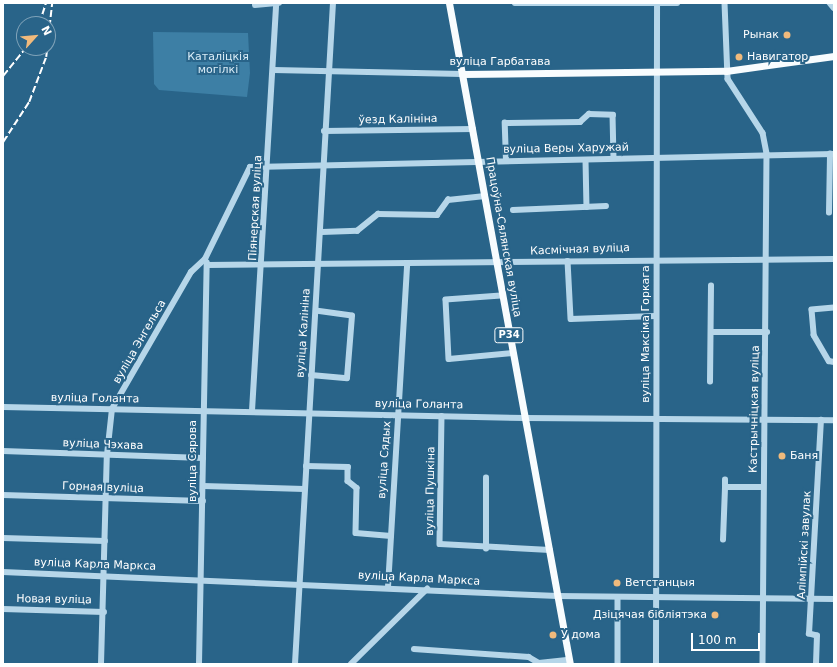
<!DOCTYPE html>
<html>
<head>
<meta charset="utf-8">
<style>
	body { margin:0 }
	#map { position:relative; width:837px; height:667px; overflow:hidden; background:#296489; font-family:"DejaVu Sans",sans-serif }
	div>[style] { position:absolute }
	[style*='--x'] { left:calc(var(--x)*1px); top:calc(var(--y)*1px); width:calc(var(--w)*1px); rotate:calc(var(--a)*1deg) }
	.green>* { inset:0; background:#3d7fa5 }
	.minor>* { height:5.5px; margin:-2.75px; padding:0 2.75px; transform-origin:2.75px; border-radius:2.75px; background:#b6d6e9 }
	.major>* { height:7px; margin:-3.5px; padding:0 3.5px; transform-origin:3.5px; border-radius:3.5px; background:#f8fcfe }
	.rail>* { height:1.5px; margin-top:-0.75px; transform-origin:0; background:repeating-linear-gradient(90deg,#fff 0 7px,transparent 0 10px) }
	.dots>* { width:11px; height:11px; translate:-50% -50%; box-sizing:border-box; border:2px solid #296489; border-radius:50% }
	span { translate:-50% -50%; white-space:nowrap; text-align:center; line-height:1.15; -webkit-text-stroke:4px #296489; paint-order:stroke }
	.shield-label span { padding:1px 3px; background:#296489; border:1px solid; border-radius:3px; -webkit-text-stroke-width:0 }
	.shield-label { font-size:10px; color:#fff; font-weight:700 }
	.poi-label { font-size:11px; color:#fff }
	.right { translate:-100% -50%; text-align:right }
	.left { translate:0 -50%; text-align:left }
	.park-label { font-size:11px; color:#d9ecf7 }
	.street-label { font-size:11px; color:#fff }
	.frame { position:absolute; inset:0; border:4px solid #fff; pointer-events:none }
	.north { position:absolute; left:16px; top:16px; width:40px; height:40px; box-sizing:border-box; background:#296489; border:1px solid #7fa2b8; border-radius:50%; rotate:63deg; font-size:11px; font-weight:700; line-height:16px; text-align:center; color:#fff }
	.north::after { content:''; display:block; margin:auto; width:14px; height:18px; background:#f0ba7c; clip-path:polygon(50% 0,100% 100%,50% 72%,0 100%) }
	.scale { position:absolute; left:691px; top:633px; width:69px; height:18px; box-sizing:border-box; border:2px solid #fff; border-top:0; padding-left:5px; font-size:12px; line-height:14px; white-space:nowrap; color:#fff; -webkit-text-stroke:3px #296489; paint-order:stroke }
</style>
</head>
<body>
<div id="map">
	<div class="green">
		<i style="clip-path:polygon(153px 32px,248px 33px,250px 73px,247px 97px,159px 90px,154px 84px)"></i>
	</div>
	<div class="minor">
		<i style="--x:515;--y:3;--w:162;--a:0"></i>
		<i style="--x:725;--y:3;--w:76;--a:87.7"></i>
		<i style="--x:728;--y:79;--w:64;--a:57.1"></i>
		<i style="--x:763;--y:133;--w:21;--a:79"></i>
		<i style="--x:767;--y:154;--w:510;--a:90.45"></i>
		<i style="--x:830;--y:3;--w:6;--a:51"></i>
		<i style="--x:255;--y:5;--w:24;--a:-5"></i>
		<i style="--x:274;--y:70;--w:188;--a:1.2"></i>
		<i style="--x:324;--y:131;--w:149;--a:-0.8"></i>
		<i style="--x:586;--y:160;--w:47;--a:88.8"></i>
		<i style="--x:506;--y:161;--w:38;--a:-92"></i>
		<i style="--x:505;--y:123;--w:75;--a:-0.8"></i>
		<i style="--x:580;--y:122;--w:12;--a:-42"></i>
		<i style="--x:589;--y:114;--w:24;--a:2"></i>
		<i style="--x:613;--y:115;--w:43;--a:88.7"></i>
		<i style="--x:513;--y:210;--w:93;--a:-2.5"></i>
		<i style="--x:829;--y:213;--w:59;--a:-89"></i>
		<i style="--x:322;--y:232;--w:35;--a:-2"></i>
		<i style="--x:357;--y:231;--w:27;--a:-39"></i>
		<i style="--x:378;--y:214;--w:59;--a:1"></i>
		<i style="--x:437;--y:215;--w:19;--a:-54"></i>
		<i style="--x:448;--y:200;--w:37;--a:-6"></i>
		<i style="--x:568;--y:261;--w:58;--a:87"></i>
		<i style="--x:571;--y:319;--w:84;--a:-2"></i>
		<i style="--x:207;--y:265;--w:627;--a:-0.55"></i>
		<i style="--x:501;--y:296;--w:55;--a:175.8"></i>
		<i style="--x:446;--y:300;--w:59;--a:87.1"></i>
		<i style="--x:449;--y:359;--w:63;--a:-5.4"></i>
		<i style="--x:834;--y:308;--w:22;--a:175"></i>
		<i style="--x:812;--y:310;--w:25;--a:85"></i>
		<i style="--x:814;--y:335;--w:30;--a:60"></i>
		<i style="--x:829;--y:361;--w:5;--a:11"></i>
		<i style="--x:711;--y:332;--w:56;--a:0"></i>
		<i style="--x:311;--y:375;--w:36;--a:5"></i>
		<i style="--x:347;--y:378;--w:62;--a:-85.4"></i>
		<i style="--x:352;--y:316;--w:36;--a:-172"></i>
		<i style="--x:710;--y:382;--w:96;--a:-89.4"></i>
		<i style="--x:3;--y:407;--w:522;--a:1.21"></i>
		<i style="--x:525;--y:418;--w:309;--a:0.4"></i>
		<i style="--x:252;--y:411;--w:407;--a:-86.6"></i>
		<i style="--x:442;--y:416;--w:128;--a:90.9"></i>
		<i style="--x:440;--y:544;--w:110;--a:3.1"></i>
		<i style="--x:3;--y:451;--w:200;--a:2"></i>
		<i style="--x:306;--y:466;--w:42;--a:1.4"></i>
		<i style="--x:348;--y:467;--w:14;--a:90"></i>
		<i style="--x:348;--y:481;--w:11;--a:38"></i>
		<i style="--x:357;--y:488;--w:45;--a:91.3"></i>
		<i style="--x:356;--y:533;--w:35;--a:5"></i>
		<i style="--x:203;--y:486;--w:101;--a:1.7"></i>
		<i style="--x:725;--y:487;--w:7;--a:-90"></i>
		<i style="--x:3;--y:495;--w:200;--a:1.7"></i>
		<i style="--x:3;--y:538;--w:102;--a:1.7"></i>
		<i style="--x:723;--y:540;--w:53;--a:-87.8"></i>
		<i style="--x:725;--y:487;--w:38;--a:0"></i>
		<i style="--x:486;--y:549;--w:71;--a:-90"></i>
		<i style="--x:3;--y:572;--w:555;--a:2.48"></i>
		<i style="--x:557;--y:596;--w:277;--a:0.6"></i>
		<i style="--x:388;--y:587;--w:324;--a:-86.6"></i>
		<i style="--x:618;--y:598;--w:66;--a:90"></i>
		<i style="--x:3;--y:609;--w:101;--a:1.7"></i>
		<i style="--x:414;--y:649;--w:115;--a:4"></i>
		<i style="--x:529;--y:657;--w:12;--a:31"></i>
		<i style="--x:539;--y:663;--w:30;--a:-6"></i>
		<i style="--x:101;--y:664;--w:209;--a:-88.4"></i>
		<i style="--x:107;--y:455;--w:46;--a:-83.8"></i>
		<i style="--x:112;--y:409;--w:158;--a:-60"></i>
		<i style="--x:191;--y:272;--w:19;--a:-43"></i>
		<i style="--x:205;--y:259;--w:102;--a:-63.9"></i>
		<i style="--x:250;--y:167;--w:584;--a:-1.28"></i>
		<i style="--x:199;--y:664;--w:401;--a:-88.9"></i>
		<i style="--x:295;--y:664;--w:662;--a:-86.71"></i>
		<i style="--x:351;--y:664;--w:107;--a:-44.6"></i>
		<i style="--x:656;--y:664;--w:661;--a:-89.91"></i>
		<i style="--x:816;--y:664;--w:28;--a:-88"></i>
		<i style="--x:817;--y:636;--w:8;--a:-166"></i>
		<i style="--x:809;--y:634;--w:214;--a:-86.8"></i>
	</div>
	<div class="major">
		<i style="--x:449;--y:3;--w:672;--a:79.63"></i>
		<i style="--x:462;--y:74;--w:264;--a:-0.7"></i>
		<i style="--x:726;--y:71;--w:109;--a:-7.9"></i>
	</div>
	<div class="rail">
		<i style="--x:39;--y:24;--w:22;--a:-72"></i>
		<i style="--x:3;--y:76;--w:36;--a:-51"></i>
		<i style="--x:3;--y:142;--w:48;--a:-57"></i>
		<i style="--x:29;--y:102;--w:48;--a:-69.3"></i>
		<i style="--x:46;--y:57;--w:54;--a:-83.7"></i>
	</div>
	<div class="dots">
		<i style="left:787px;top:35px;background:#f0ba7c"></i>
		<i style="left:739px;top:57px;background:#f0ba7c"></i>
		<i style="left:782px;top:456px;background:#f0ba7c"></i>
		<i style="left:617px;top:583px;background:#f0ba7c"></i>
		<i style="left:715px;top:615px;background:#f0ba7c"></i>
		<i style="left:553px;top:635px;background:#f0ba7c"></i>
	</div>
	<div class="shield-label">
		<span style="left:509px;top:335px">Р34</span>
	</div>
	<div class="poi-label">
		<span class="right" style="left:779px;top:35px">Рынак</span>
		<span class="left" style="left:747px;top:57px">Навигатор</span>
		<span class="left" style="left:790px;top:456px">Баня</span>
		<span class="left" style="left:625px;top:583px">Ветстанцыя</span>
		<span class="right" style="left:707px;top:615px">Дзіцячая бібліятэка</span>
		<span class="left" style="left:561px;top:635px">У дома</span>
	</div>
	<div class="park-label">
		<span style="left:218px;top:64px">Каталіцкія<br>могілкі</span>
	</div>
	<div class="street-label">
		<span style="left:500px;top:62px">вуліца Гарбатава</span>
		<span style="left:398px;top:120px;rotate:-1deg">ўезд Калініна</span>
		<span style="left:566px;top:149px;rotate:-1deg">вуліца Веры Харужай</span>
		<span style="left:256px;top:208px;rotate:-87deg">Піянерская вуліца</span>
		<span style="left:503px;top:237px;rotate:80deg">Працоўна-Сялянская вуліца</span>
		<span style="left:580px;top:250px;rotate:-2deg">Касмічная вуліца</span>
		<span style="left:304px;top:333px;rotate:-86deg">вуліца Калініна</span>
		<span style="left:646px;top:334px;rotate:-90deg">вуліца Максіма Горкага</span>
		<span style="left:140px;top:342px;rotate:-60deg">вуліца Энгельса</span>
		<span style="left:95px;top:399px;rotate:1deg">вуліца Голанта</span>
		<span style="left:419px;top:405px;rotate:1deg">вуліца Голанта</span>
		<span style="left:755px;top:409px;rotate:-89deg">Кастрычніцкая вуліца</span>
		<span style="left:103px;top:445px;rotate:2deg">вуліца Чэхава</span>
		<span style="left:385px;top:460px;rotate:-86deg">вуліца Сядых</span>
		<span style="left:193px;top:461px;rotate:-90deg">вуліца Сярова</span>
		<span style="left:103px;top:488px;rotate:2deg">Горная вуліца</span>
		<span style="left:431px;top:491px;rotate:-89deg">вуліца Пушкіна</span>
		<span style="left:805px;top:545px;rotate:-87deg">Алімпійскі завулак</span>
		<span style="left:95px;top:565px;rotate:2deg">вуліца Карла Маркса</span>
		<span style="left:419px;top:579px;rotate:3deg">вуліца Карла Маркса</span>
		<span style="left:54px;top:600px;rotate:1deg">Новая вуліца</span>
	</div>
	<div class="frame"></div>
	<div class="north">N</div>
	<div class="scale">100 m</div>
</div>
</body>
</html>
